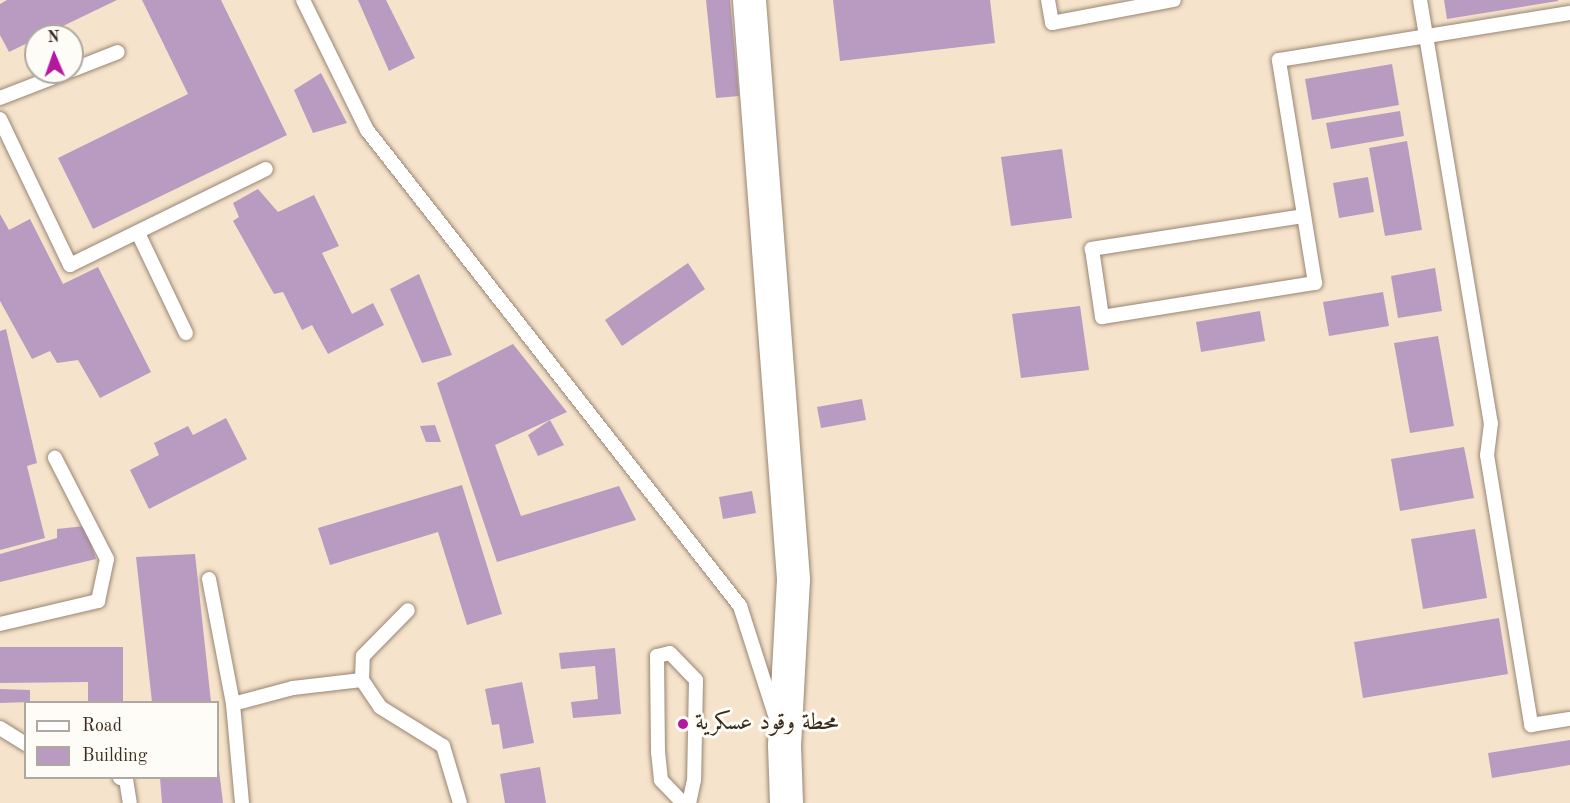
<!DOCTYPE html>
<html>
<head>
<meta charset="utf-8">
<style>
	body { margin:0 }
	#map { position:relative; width:1570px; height:803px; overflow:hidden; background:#f6e3cb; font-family:"Old Standard TT",Amiri,serif }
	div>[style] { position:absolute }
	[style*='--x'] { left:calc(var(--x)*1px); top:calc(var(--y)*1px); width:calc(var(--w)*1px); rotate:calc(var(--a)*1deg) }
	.building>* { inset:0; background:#b99bc1 }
	.roads { filter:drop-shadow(0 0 2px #988674) drop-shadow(0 0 2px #988674) }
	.lane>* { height:14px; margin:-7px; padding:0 7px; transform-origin:7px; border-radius:7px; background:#fff }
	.secondary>* { height:33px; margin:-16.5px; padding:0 16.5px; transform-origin:16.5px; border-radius:16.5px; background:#fff }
	.dots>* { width:16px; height:16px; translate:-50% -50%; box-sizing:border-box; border:3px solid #fdfcf7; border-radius:50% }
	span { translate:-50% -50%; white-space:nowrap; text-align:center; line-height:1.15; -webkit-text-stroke:6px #fdfcf7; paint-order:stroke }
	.poi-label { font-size:24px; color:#3b2a1e }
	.left { translate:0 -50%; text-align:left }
	.legend { position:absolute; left:24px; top:701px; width:195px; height:78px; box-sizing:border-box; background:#fdfcf7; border:2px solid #afa8a0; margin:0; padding:8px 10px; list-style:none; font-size:18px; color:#3b2a1e }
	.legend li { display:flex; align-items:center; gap:12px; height:30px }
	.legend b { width:30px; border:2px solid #afa8a0 }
	.north { position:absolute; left:24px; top:24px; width:60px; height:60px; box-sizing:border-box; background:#fdfcf7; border:2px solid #afa8a0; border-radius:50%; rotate:358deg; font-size:16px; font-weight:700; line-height:24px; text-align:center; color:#3b2a1e }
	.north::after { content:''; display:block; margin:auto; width:21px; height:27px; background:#b5179e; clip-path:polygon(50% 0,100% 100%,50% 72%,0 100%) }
</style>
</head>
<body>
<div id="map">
	<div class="building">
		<i style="clip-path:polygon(7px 0,117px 0,9px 52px,0 35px,0 4px)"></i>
		<i style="clip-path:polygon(142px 0,221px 0,287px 135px,93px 229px,58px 158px,188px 94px)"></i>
		<i style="clip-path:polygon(358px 0,386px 0,415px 58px,389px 71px)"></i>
		<i style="clip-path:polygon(706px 0,730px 0,739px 96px,716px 98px)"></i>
		<i style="clip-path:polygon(833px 0,990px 0,995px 43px,840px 61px)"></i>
		<i style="clip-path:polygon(1444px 0,1558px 0,1558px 1px,1447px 19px)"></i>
		<i style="clip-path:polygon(1392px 64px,1399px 105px,1312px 120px,1305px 79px)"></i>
		<i style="clip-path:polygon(321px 73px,347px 123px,313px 133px,294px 90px)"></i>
		<i style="clip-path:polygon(1400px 111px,1404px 136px,1331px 149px,1326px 123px)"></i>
		<i style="clip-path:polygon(1407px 141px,1422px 230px,1385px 236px,1369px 148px)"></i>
		<i style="clip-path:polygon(1062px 149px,1072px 218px,1011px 226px,1001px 157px)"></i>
		<i style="clip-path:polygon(1368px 177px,1374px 212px,1339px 218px,1333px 183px)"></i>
		<i style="clip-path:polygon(258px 189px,278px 212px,314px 195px,339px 246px,322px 253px,352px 314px,373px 303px,384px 325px,328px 354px,312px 325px,302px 330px,283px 292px,274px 294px,233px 221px,239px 217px,233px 203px)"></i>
		<i style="clip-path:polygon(0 214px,9px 230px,30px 219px,63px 284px,98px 267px,151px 372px,100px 398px,78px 360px,57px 363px,50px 351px,32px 359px,0 301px)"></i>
		<i style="clip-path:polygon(688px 263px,705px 289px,622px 346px,605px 320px)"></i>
		<i style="clip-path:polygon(1435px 268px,1442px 311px,1398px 318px,1391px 276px)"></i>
		<i style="clip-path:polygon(419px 274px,452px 355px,422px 363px,390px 289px)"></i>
		<i style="clip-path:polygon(1383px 292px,1389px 326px,1329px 336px,1323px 302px)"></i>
		<i style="clip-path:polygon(1080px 306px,1089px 370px,1021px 378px,1012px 314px)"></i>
		<i style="clip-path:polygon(1260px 311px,1265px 341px,1201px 352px,1196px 322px)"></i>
		<i style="clip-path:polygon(6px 329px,37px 463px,27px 466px,45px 538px,0 550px,0 331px)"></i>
		<i style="clip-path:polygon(1438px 336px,1454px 426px,1410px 433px,1394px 343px)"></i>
		<i style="clip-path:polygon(513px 344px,567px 412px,495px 445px,521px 516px,619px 486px,636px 520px,497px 562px,437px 383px)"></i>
		<i style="clip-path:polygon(862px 399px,866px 420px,821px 428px,817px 407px)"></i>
		<i style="clip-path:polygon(226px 418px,247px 459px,149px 509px,130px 470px,159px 455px,154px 443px,188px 426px,193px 435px)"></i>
		<i style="clip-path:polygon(550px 420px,564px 445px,538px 456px,528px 435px)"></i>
		<i style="clip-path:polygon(435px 425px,441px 442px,426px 442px,420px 426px)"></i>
		<i style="clip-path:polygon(1464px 447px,1474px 498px,1400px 511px,1391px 459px)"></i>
		<i style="clip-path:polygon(462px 485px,502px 614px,467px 625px,438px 532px,330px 565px,318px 528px)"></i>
		<i style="clip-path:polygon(752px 491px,756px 513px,723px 519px,719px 497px)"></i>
		<i style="clip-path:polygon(85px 526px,96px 559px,0 582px,0 554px,57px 538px,57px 529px)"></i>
		<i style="clip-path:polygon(1475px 529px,1487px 598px,1423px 609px,1411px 539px)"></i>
		<i style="clip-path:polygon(195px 554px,211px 702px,152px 702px,136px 557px)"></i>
		<i style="clip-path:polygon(1499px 618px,1508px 674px,1363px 698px,1354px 642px)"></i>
		<i style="clip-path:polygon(0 647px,123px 647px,123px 702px,88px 702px,88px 682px,0 683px)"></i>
		<i style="clip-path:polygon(615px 648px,621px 714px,573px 718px,571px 702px,598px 699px,595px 666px,561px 669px,559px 653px)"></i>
		<i style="clip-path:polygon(522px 682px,534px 743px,503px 749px,499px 724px,492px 725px,485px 689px)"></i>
		<i style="clip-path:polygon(0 689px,30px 690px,30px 702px,0 703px)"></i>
		<i style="clip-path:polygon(1570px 740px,1570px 765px,1492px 778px,1488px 753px)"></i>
		<i style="clip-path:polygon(540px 767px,546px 803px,505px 803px,500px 774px)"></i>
		<i style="clip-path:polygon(219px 770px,223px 803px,162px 803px,160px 778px,218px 778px)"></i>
	</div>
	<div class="roads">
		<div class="lane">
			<i style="--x:303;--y:0;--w:145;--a:63.8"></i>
			<i style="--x:367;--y:130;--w:605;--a:51.92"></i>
			<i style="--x:740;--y:606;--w:118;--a:72.2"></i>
			<i style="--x:1048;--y:0;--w:23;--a:80"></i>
			<i style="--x:1052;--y:23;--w:124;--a:-10.7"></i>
			<i style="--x:1420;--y:0;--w:429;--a:80.5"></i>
			<i style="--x:1491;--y:423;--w:32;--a:97"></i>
			<i style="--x:1487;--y:455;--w:274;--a:80.7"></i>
			<i style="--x:1531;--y:725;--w:39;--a:-9"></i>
			<i style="--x:72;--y:70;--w:49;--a:-21.4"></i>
			<i style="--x:0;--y:98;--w:72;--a:-21.2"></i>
			<i style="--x:0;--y:119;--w:162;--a:64.4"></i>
			<i style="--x:70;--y:265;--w:218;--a:-26.1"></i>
			<i style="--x:1304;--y:216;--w:215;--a:171.2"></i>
			<i style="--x:1092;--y:249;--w:69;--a:81.6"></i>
			<i style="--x:1102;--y:317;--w:216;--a:-9.1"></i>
			<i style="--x:1315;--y:283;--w:226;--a:-99.2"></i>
			<i style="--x:1279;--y:60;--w:295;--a:-9.2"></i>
			<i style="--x:138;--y:233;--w:111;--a:64.4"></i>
			<i style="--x:209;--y:579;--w:127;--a:79.1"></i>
			<i style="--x:0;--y:624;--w:101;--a:-13.2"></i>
			<i style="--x:98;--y:601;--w:43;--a:-77.9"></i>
			<i style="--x:107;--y:559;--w:114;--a:-117.2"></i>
			<i style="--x:362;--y:680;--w:24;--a:-88"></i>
			<i style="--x:363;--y:656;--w:64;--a:-45.6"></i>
			<i style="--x:0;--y:728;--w:31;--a:32"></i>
			<i style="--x:120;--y:778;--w:6;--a:9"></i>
			<i style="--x:126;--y:779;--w:24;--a:81"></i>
			<i style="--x:242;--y:803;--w:99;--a:-95.2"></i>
			<i style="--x:233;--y:704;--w:62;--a:-14.9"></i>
			<i style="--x:293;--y:688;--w:69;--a:-6.6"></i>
			<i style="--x:362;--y:680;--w:32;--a:56"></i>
			<i style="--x:380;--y:707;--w:74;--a:31.8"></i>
			<i style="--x:443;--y:746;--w:59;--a:73.4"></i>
			<i style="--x:683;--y:803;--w:32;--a:-134"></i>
			<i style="--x:661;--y:780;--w:27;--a:-96"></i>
			<i style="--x:658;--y:753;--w:97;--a:-90.6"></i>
			<i style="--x:657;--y:656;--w:13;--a:-13"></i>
			<i style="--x:670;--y:653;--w:37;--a:46"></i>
			<i style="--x:696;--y:680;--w:100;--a:91.1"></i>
			<i style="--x:694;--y:780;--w:24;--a:102"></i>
		</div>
		<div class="secondary">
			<i style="--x:749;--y:0;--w:581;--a:85.65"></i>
			<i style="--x:793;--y:579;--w:166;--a:93.1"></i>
			<i style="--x:784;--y:745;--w:58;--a:88"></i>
		</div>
	</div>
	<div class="dots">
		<i style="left:683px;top:724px;background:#b5179e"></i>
	</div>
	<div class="poi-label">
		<span class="left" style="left:695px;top:724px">محطة وقود عسكرية</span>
	</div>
	<ul class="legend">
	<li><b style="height:8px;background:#fff"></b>Road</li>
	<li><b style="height:16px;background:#b99bc1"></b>Building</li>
	</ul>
	<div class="north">N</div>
</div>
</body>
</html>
